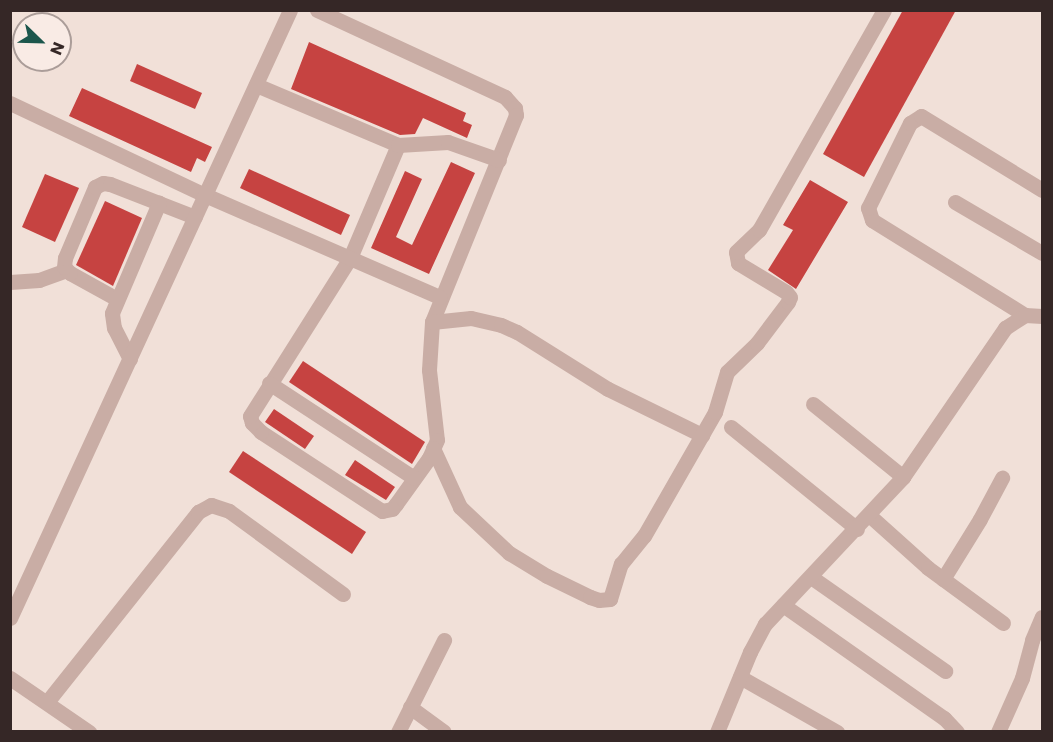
<!DOCTYPE html>
<html>
<head>
<meta charset="utf-8">
<style>
	body { margin:0 }
	#map { position:relative; width:1053px; height:742px; overflow:hidden; background:#f1e0d8; font-family:Poppins,sans-serif }
	div>[style] { position:absolute }
	[style*='--x'] { left:calc(var(--x)*1px); top:calc(var(--y)*1px); width:calc(var(--w)*1px); rotate:calc(var(--a)*1deg) }
	.building>* { inset:0; background:#c64341 }
	.minor>* { height:15px; margin:-7.5px; padding:0 7.5px; transform-origin:7.5px; border-radius:7.5px; background:#c9ada5 }
	span { translate:-50% -50%; white-space:nowrap; text-align:center; line-height:1.15; -webkit-text-stroke:6px #f9ebe5; paint-order:stroke }
	.frame { position:absolute; inset:0; border:12px solid #352726; pointer-events:none }
	.north { position:absolute; left:12px; top:12px; width:60px; height:60px; box-sizing:border-box; background:#f9ebe5; border:2px solid #ab9d99; border-radius:50%; rotate:113deg; font-size:16px; font-weight:700; line-height:24px; text-align:center; color:#352726 }
	.north::after { content:''; display:block; margin:auto; width:21px; height:27px; background:#1c564c; clip-path:polygon(50% 0,100% 100%,50% 72%,0 100%) }
</style>
</head>
<body>
<div id="map">
	<div class="building">
		<i style="clip-path:polygon(903px 10px,956px 10px,864px 177px,823px 154px)"></i>
		<i style="clip-path:polygon(309px 42px,466px 113px,463px 121px,472px 125px,467px 138px,423px 118px,415px 134px,400px 135px,291px 89px)"></i>
		<i style="clip-path:polygon(137px 64px,202px 93px,195px 109px,130px 81px)"></i>
		<i style="clip-path:polygon(82px 88px,212px 147px,205px 162px,197px 158px,191px 172px,69px 116px)"></i>
		<i style="clip-path:polygon(451px 162px,475px 173px,429px 274px,371px 248px,405px 171px,422px 179px,396px 237px,412px 245px)"></i>
		<i style="clip-path:polygon(249px 169px,350px 215px,341px 235px,240px 188px)"></i>
		<i style="clip-path:polygon(45px 174px,79px 188px,55px 242px,22px 227px)"></i>
		<i style="clip-path:polygon(810px 180px,848px 202px,796px 289px,768px 270px,793px 230px,783px 225px)"></i>
		<i style="clip-path:polygon(105px 201px,142px 218px,113px 286px,76px 265px)"></i>
		<i style="clip-path:polygon(303px 361px,425px 442px,412px 464px,289px 382px)"></i>
		<i style="clip-path:polygon(274px 409px,314px 436px,305px 449px,265px 422px)"></i>
		<i style="clip-path:polygon(243px 451px,366px 532px,352px 554px,229px 472px)"></i>
		<i style="clip-path:polygon(355px 460px,395px 487px,386px 500px,345px 475px)"></i>
	</div>
	<div class="minor">
		<i style="--x:317;--y:10;--w:207;--a:24.8"></i>
		<i style="--x:505;--y:97;--w:15;--a:48"></i>
		<i style="--x:515;--y:108;--w:7;--a:82"></i>
		<i style="--x:516;--y:115;--w:223;--a:112.1"></i>
		<i style="--x:432;--y:322;--w:48;--a:93.6"></i>
		<i style="--x:429;--y:370;--w:70;--a:83.5"></i>
		<i style="--x:437;--y:440;--w:20;--a:114"></i>
		<i style="--x:429;--y:458;--w:57;--a:125.7"></i>
		<i style="--x:396;--y:504;--w:6;--a:129"></i>
		<i style="--x:392;--y:509;--w:10;--a:169"></i>
		<i style="--x:382;--y:511;--w:145;--a:-146.9"></i>
		<i style="--x:261;--y:432;--w:13;--a:-135"></i>
		<i style="--x:252;--y:423;--w:7;--a:-106"></i>
		<i style="--x:250;--y:416;--w:187;--a:-57.7"></i>
		<i style="--x:350;--y:258;--w:123;--a:-67"></i>
		<i style="--x:256;--y:85;--w:154;--a:22.9"></i>
		<i style="--x:398;--y:145;--w:50;--a:-3.4"></i>
		<i style="--x:448;--y:142;--w:54;--a:19.4"></i>
		<i style="--x:10;--y:103;--w:216;--a:25.3"></i>
		<i style="--x:205;--y:195;--w:256;--a:23.5"></i>
		<i style="--x:955;--y:202;--w:101;--a:30.4"></i>
		<i style="--x:10;--y:282;--w:29;--a:-4"></i>
		<i style="--x:39;--y:280;--w:29;--a:-20"></i>
		<i style="--x:117;--y:299;--w:54;--a:-151"></i>
		<i style="--x:70;--y:273;--w:8;--a:-135"></i>
		<i style="--x:64;--y:267;--w:9;--a:-84"></i>
		<i style="--x:65;--y:258;--w:77;--a:-67.1"></i>
		<i style="--x:95;--y:187;--w:9;--a:-27"></i>
		<i style="--x:103;--y:183;--w:7;--a:8"></i>
		<i style="--x:110;--y:184;--w:91;--a:21.2"></i>
		<i style="--x:1025;--y:315;--w:180;--a:-148.2"></i>
		<i style="--x:872;--y:220;--w:13;--a:-108"></i>
		<i style="--x:868;--y:208;--w:95;--a:-63.7"></i>
		<i style="--x:910;--y:123;--w:13;--a:-32"></i>
		<i style="--x:921;--y:116;--w:142;--a:31.4"></i>
		<i style="--x:432;--y:322;--w:39;--a:-6"></i>
		<i style="--x:471;--y:318;--w:31;--a:13"></i>
		<i style="--x:501;--y:325;--w:17;--a:24"></i>
		<i style="--x:517;--y:332;--w:107;--a:32.1"></i>
		<i style="--x:608;--y:389;--w:105;--a:26.1"></i>
		<i style="--x:130;--y:359;--w:35;--a:-117"></i>
		<i style="--x:114;--y:328;--w:15;--a:-98"></i>
		<i style="--x:112;--y:313;--w:120;--a:-66.9"></i>
		<i style="--x:269;--y:383;--w:173;--a:33.2"></i>
		<i style="--x:813;--y:404;--w:116;--a:39"></i>
		<i style="--x:731;--y:427;--w:162;--a:39"></i>
		<i style="--x:433;--y:448;--w:65;--a:65.4"></i>
		<i style="--x:460;--y:507;--w:67;--a:43.2"></i>
		<i style="--x:509;--y:553;--w:44;--a:31.2"></i>
		<i style="--x:547;--y:576;--w:48;--a:26"></i>
		<i style="--x:590;--y:597;--w:9;--a:18"></i>
		<i style="--x:599;--y:600;--w:11;--a:-5"></i>
		<i style="--x:610;--y:599;--w:37;--a:-73"></i>
		<i style="--x:621;--y:564;--w:36;--a:-51"></i>
		<i style="--x:644;--y:536;--w:143;--a:-60.2"></i>
		<i style="--x:715;--y:412;--w:42;--a:-73.3"></i>
		<i style="--x:727;--y:372;--w:42;--a:-44"></i>
		<i style="--x:757;--y:343;--w:51;--a:-52.9"></i>
		<i style="--x:788;--y:302;--w:5;--a:-68"></i>
		<i style="--x:790;--y:297;--w:6;--a:-129"></i>
		<i style="--x:786;--y:292;--w:56;--a:-148.9"></i>
		<i style="--x:738;--y:263;--w:11;--a:-100"></i>
		<i style="--x:736;--y:252;--w:32;--a:-44"></i>
		<i style="--x:759;--y:230;--w:253;--a:-60.4"></i>
		<i style="--x:869;--y:515;--w:79;--a:41.9"></i>
		<i style="--x:928;--y:568;--w:93;--a:36.3"></i>
		<i style="--x:811;--y:577;--w:164;--a:35"></i>
		<i style="--x:943;--y:579;--w:70;--a:-58.3"></i>
		<i style="--x:980;--y:519;--w:47;--a:-61.8"></i>
		<i style="--x:783;--y:605;--w:197;--a:35.1"></i>
		<i style="--x:944;--y:718;--w:19;--a:47"></i>
		<i style="--x:10;--y:618;--w:669;--a:-65.27"></i>
		<i style="--x:740;--y:677;--w:112;--a:29.6"></i>
		<i style="--x:10;--y:678;--w:96;--a:34.4"></i>
		<i style="--x:47;--y:702;--w:243;--a:-51.5"></i>
		<i style="--x:198;--y:512;--w:15;--a:-28"></i>
		<i style="--x:211;--y:505;--w:19;--a:18"></i>
		<i style="--x:229;--y:511;--w:141;--a:36.1"></i>
		<i style="--x:410;--y:707;--w:42;--a:36.3"></i>
		<i style="--x:398;--y:732;--w:103;--a:-63.4"></i>
		<i style="--x:717;--y:732;--w:87;--a:-67.6"></i>
		<i style="--x:750;--y:652;--w:32;--a:-62"></i>
		<i style="--x:765;--y:624;--w:202;--a:-46.8"></i>
		<i style="--x:903;--y:477;--w:181;--a:-55.6"></i>
		<i style="--x:1005;--y:328;--w:24;--a:-33"></i>
		<i style="--x:1025;--y:315;--w:17;--a:3"></i>
		<i style="--x:998;--y:732;--w:59;--a:-66"></i>
		<i style="--x:1022;--y:678;--w:39;--a:-75"></i>
		<i style="--x:1032;--y:640;--w:25;--a:-67"></i>
	</div>
	<div class="frame"></div>
	<div class="north">N</div>
</div>
</body>
</html>
